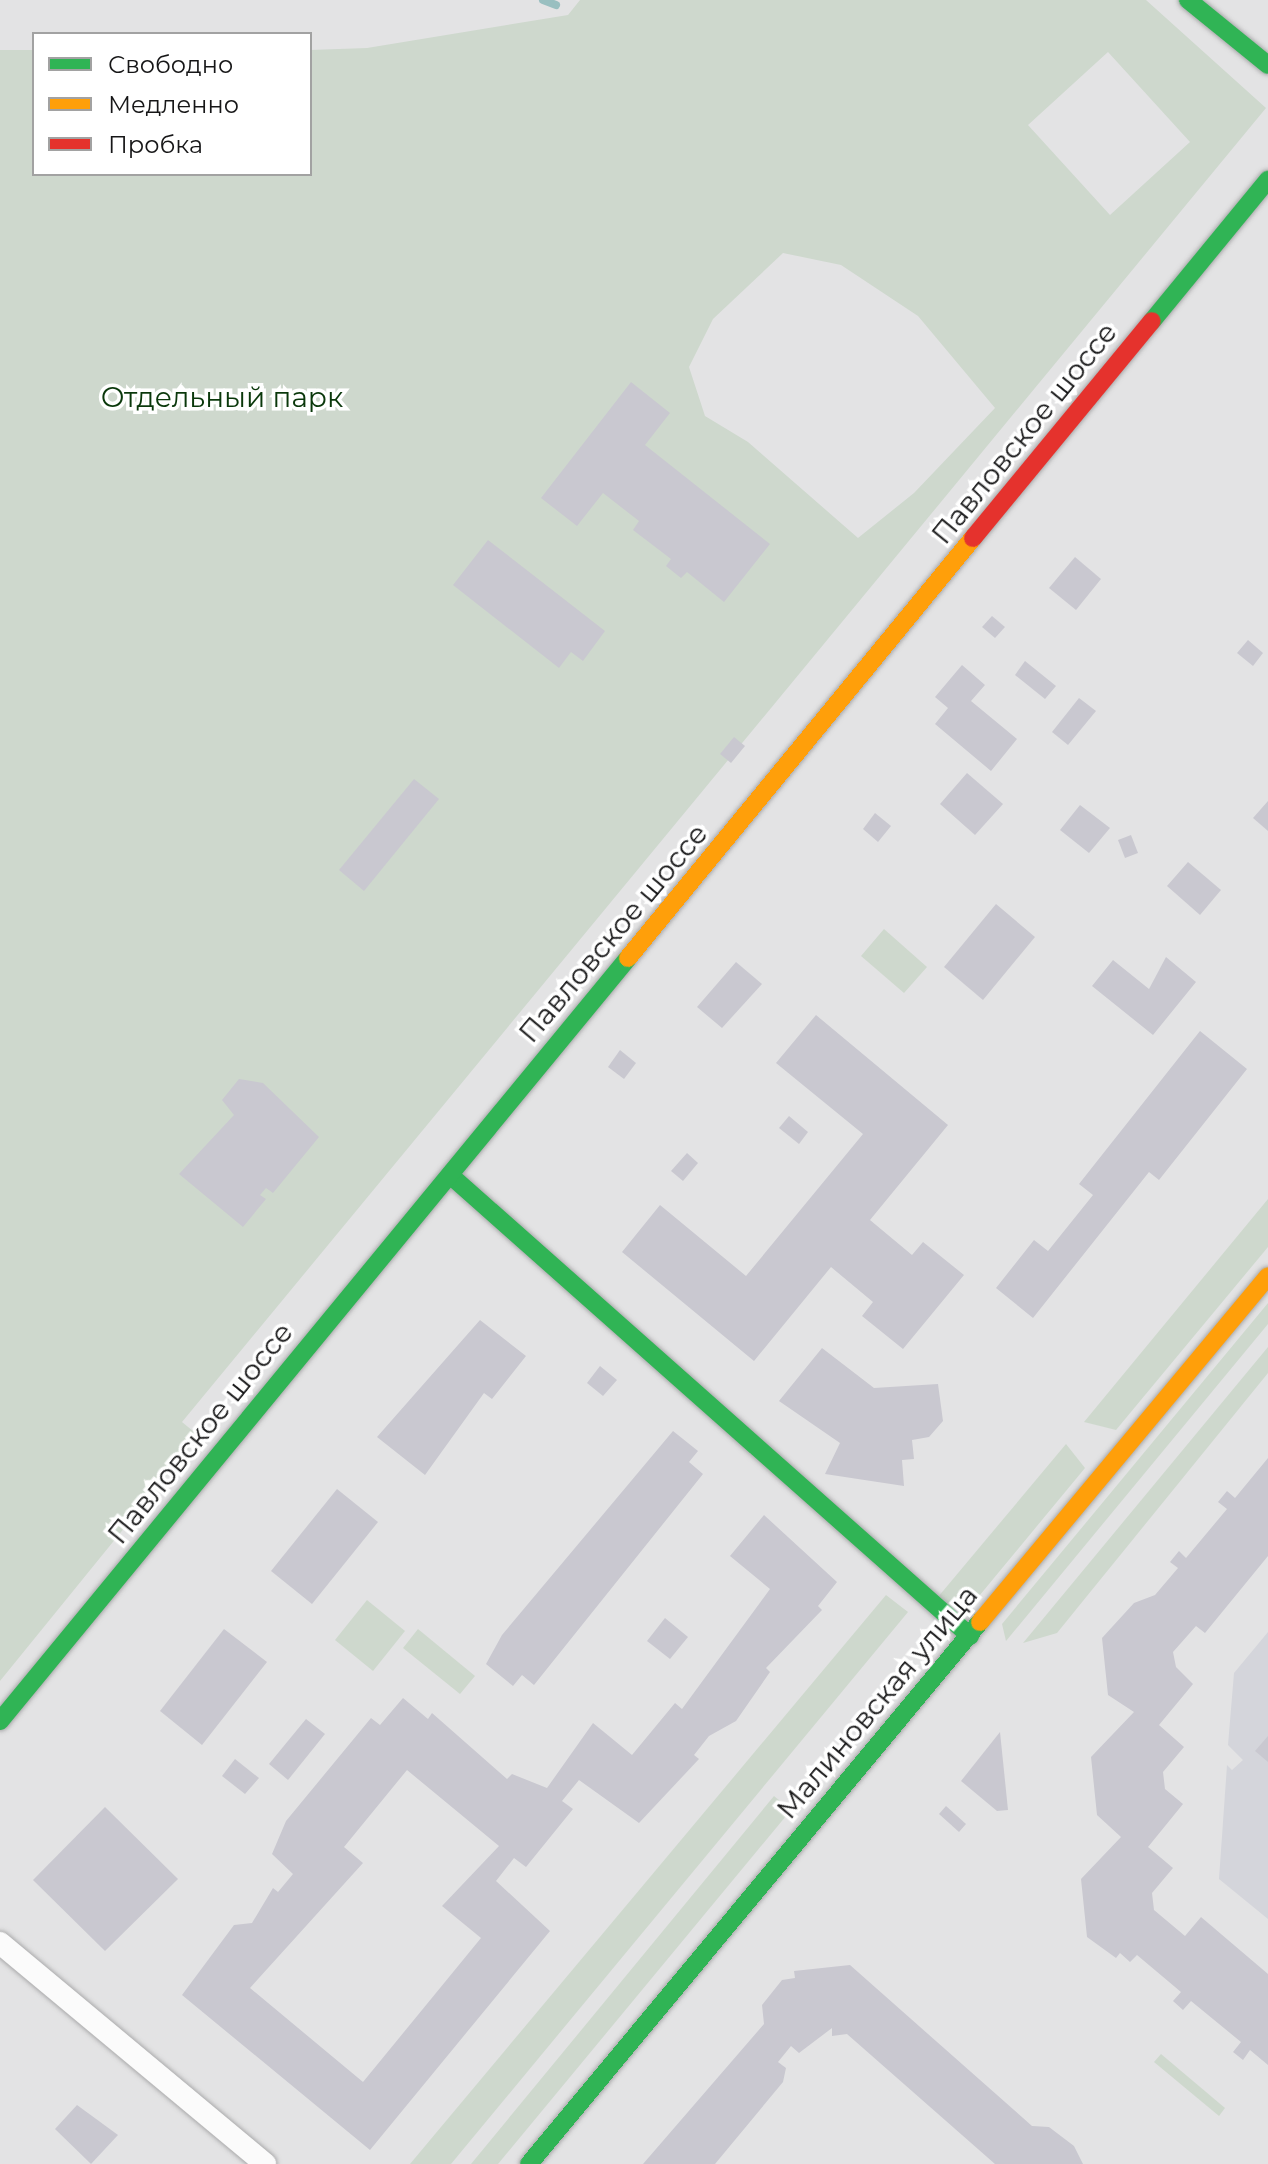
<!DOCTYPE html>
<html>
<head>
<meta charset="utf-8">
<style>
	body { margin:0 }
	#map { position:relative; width:1268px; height:2164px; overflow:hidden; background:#e3e3e4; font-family:Montserrat,sans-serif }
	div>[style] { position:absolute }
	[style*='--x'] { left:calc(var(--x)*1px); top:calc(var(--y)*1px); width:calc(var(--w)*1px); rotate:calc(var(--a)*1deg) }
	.built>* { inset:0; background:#d4d5db }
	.green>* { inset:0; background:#ced8cd }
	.stream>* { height:8px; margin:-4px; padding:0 4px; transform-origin:4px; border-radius:4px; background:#99bfc0 }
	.building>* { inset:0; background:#c9c8d0 }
	.roads { filter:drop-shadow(0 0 2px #aaaaab) drop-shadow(0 0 2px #aaaaab) }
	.street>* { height:22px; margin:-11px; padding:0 11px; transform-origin:11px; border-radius:11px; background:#fbfbfb }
	.fast>* { height:18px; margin:-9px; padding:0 9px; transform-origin:9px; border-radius:9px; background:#30b455 }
	.slow>* { height:18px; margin:-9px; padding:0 9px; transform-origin:9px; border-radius:9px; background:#ff9f0a }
	.jam>* { height:18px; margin:-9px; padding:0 9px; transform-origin:9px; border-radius:9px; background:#e5322d }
	span { translate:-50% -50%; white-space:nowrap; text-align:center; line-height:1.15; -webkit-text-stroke:7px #fff; paint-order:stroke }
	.park-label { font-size:28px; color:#0a380b }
	.street-label { font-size:28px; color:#161617 }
	.legend { position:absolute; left:32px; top:32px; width:280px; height:144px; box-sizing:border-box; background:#fff; border:2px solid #a2a2a2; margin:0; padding:10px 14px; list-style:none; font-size:24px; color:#161617 }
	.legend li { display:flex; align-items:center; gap:16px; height:40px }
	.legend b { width:40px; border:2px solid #a2a2a2 }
</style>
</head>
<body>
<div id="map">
	<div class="built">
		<i style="clip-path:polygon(1268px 1632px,1268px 1919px,1219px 1879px,1227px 1765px,1232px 1770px,1243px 1760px,1228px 1745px,1234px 1673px)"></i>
	</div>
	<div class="green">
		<i style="clip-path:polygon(evenodd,580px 0,1146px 0,1266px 108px,182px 1422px,199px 1436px,0 1681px,0 50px,34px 50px,34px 174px,310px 174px,310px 50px,367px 48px,568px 15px,580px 0,1108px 52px,1190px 142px,1110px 215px,1028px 125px,1108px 52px,580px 0,783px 253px,841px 265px,918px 316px,995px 408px,914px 493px,858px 538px,748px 442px,705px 416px,689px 367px,713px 319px,783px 253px)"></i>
		<i style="clip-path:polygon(884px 929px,927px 967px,904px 993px,861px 956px)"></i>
		<i style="clip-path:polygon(1268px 1199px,1268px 1247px,1116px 1430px,1084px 1422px)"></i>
		<i style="clip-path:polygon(1268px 1303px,1268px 1324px,1006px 1641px,1002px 1624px)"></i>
		<i style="clip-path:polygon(1268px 1347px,1268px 1373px,1057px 1633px,1023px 1643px)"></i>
		<i style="clip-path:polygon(1066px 1444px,1085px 1468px,970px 1607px,952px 1609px,938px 1597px)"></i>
		<i style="clip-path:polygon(886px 1595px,908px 1612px,451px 2164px,410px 2164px)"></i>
		<i style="clip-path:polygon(367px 1600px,405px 1631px,373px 1671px,335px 1640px)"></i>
		<i style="clip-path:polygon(418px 1629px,475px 1676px,460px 1694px,403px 1648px)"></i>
		<i style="clip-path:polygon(774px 1796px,791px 1810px,498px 2164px,471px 2164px)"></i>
		<i style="clip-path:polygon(1161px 2054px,1225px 2108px,1219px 2116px,1154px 2062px)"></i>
	</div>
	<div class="stream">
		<i style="--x:543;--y:0;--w:14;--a:21"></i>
	</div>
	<div class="building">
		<i style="clip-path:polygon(631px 382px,670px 413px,645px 445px,770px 544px,724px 602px,687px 572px,681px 578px,666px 566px,671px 559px,633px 530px,639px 521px,603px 493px,577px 526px,541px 498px)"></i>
		<i style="clip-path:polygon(488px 540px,605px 631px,583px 661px,571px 652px,559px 668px,453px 585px)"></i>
		<i style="clip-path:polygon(1075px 557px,1101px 579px,1076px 610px,1049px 588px)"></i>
		<i style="clip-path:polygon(992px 616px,1005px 627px,995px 638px,982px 627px)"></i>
		<i style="clip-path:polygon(1248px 640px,1263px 653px,1253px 666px,1237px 653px)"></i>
		<i style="clip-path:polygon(1025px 661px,1056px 686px,1045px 699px,1015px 675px)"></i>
		<i style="clip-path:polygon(962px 665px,985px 685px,971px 701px,1017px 739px,991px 771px,935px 724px,948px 708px,935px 697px)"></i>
		<i style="clip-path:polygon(1079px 698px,1096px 711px,1068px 745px,1052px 732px)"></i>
		<i style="clip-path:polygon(734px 737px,745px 746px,731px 763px,720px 754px)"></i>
		<i style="clip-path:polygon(967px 773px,1003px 804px,975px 835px,940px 804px)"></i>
		<i style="clip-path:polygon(414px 779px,439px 799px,364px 891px,339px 870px)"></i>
		<i style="clip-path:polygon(1268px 801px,1268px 831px,1253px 818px)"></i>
		<i style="clip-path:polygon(1080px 805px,1110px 828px,1089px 853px,1060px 830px)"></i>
		<i style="clip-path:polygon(875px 813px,891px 826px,878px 842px,863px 829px)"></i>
		<i style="clip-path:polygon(1131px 835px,1138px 853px,1125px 858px,1118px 840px)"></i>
		<i style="clip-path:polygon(1188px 862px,1221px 890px,1200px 915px,1167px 886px)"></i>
		<i style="clip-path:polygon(996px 904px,1035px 937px,983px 1000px,944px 967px)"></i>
		<i style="clip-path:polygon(1166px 957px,1196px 982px,1153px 1035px,1092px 986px,1113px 960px,1149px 989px)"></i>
		<i style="clip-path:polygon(736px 962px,762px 984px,722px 1028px,697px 1007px)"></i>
		<i style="clip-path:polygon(816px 1015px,948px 1125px,870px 1220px,912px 1255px,923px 1242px,964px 1275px,903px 1349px,862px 1316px,873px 1302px,831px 1267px,754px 1361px,622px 1252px,660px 1205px,746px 1276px,863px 1134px,776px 1063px)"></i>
		<i style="clip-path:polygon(1200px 1031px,1247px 1069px,1159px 1180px,1149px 1172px,1033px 1318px,996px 1288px,1034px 1240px,1048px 1251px,1093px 1195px,1079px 1184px)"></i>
		<i style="clip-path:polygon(620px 1050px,636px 1063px,624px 1079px,608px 1067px)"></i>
		<i style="clip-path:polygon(239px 1079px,263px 1083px,319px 1137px,273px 1193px,266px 1188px,260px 1195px,266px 1199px,243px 1227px,179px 1174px,234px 1115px,222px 1100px)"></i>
		<i style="clip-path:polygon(789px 1116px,808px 1132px,799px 1144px,779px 1128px)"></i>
		<i style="clip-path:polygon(687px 1153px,698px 1163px,683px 1181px,671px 1171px)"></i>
		<i style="clip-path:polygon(480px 1320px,526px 1356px,492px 1399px,484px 1393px,425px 1475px,377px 1437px)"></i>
		<i style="clip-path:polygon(822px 1348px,874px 1388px,938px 1384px,943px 1421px,929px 1437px,912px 1440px,914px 1459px,902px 1460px,904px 1486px,825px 1474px,840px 1443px,779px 1401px)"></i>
		<i style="clip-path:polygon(600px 1366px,617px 1380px,603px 1396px,587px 1383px)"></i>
		<i style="clip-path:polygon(673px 1431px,698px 1451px,689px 1462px,703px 1474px,534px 1685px,522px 1675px,513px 1686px,486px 1664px,502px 1635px)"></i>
		<i style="clip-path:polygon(1268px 1458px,1268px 1556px,1205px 1633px,1196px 1626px,1173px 1652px,1176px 1667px,1193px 1684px,1159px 1725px,1184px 1747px,1163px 1772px,1165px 1789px,1183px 1804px,1148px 1847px,1173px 1868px,1152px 1893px,1154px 1910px,1185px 1936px,1201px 1917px,1268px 1974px,1268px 2065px,1250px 2050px,1243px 2060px,1233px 2052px,1241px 2042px,1191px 2001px,1183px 2010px,1173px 2001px,1181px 1992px,1137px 1955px,1130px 1962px,1120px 1953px,1116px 1958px,1087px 1937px,1081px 1879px,1121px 1837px,1097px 1815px,1091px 1757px,1134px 1712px,1108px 1695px,1102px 1638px,1134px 1603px,1155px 1595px,1178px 1568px,1170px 1562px,1179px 1551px,1186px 1558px,1227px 1509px,1218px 1502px,1227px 1491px,1235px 1498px)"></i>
		<i style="clip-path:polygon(337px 1489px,378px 1522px,312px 1604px,271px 1571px)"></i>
		<i style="clip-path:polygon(evenodd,764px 1515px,837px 1582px,818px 1606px,822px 1610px,766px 1668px,770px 1672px,736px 1721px,709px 1736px,694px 1755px,699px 1759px,639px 1823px,579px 1780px,562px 1801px,573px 1809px,526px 1867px,514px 1858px,496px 1881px,550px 1931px,370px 2150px,182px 1995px,234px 1925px,252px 1923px,273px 1888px,278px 1892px,293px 1874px,272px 1854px,286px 1821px,371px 1718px,380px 1725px,403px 1698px,428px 1719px,432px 1713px,507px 1779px,512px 1774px,547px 1788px,593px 1723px,632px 1755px,675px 1703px,682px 1709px,770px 1589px,730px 1556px,764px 1515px,407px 1770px,499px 1846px,442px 1906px,481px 1938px,363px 2082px,250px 1988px,363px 1863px,344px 1847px,407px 1770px)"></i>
		<i style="clip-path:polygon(665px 1618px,688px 1637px,670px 1659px,647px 1641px)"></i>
		<i style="clip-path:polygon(224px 1629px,267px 1662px,202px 1745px,160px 1711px)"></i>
		<i style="clip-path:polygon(306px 1719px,325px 1734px,288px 1780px,269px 1764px)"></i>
		<i style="clip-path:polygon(1000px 1732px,1008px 1810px,997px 1811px,961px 1781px)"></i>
		<i style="clip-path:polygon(1268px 1736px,1268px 1762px,1255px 1751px)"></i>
		<i style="clip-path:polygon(235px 1759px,259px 1778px,245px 1794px,222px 1776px)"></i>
		<i style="clip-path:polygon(946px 1806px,966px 1824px,959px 1832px,939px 1814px)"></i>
		<i style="clip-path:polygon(105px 1807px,178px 1879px,105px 1951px,33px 1880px)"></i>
		<i style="clip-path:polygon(850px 1965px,1032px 2126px,1049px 2127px,1074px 2146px,1083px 2164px,995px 2164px,847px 2034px,832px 2036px,832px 2028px,799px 2053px,791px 2046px,778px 2062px,786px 2068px,783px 2082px,715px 2164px,643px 2164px,764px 2024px,762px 2005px,782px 1980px,795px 1978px,794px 1971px)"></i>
		<i style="clip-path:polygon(77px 2105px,118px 2135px,91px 2164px,55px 2129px)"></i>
	</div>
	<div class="roads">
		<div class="street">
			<i style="--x:0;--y:1943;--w:345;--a:39.8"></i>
		</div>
		<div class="fast">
			<i style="--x:1188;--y:0;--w:103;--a:39.1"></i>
			<i style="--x:1152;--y:321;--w:183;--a:-50.6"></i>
			<i style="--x:450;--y:1175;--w:695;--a:41.56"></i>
			<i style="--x:0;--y:1721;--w:988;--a:-50.54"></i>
			<i style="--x:529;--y:2164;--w:705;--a:-50.24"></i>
		</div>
		<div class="slow">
			<i style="--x:628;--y:958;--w:544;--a:-50.6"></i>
			<i style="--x:980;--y:1622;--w:450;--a:-50.2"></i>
		</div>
		<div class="jam">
			<i style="--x:973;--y:538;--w:281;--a:-50.5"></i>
		</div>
	</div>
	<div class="park-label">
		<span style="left:222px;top:397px">Отдельный парк</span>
	</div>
	<div class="street-label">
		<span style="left:1024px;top:433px;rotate:-51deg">Павловское шоссе</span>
		<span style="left:613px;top:933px;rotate:-50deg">Павловское шоссе</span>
		<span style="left:200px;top:1433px;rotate:-51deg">Павловское шоссе</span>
		<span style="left:877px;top:1702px;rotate:-50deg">Малиновская улица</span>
	</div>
	<ul class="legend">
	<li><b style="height:10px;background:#30b455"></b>Свободно</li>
	<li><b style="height:10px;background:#ff9f0a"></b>Медленно</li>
	<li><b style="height:10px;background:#e5322d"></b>Пробка</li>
	</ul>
</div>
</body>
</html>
